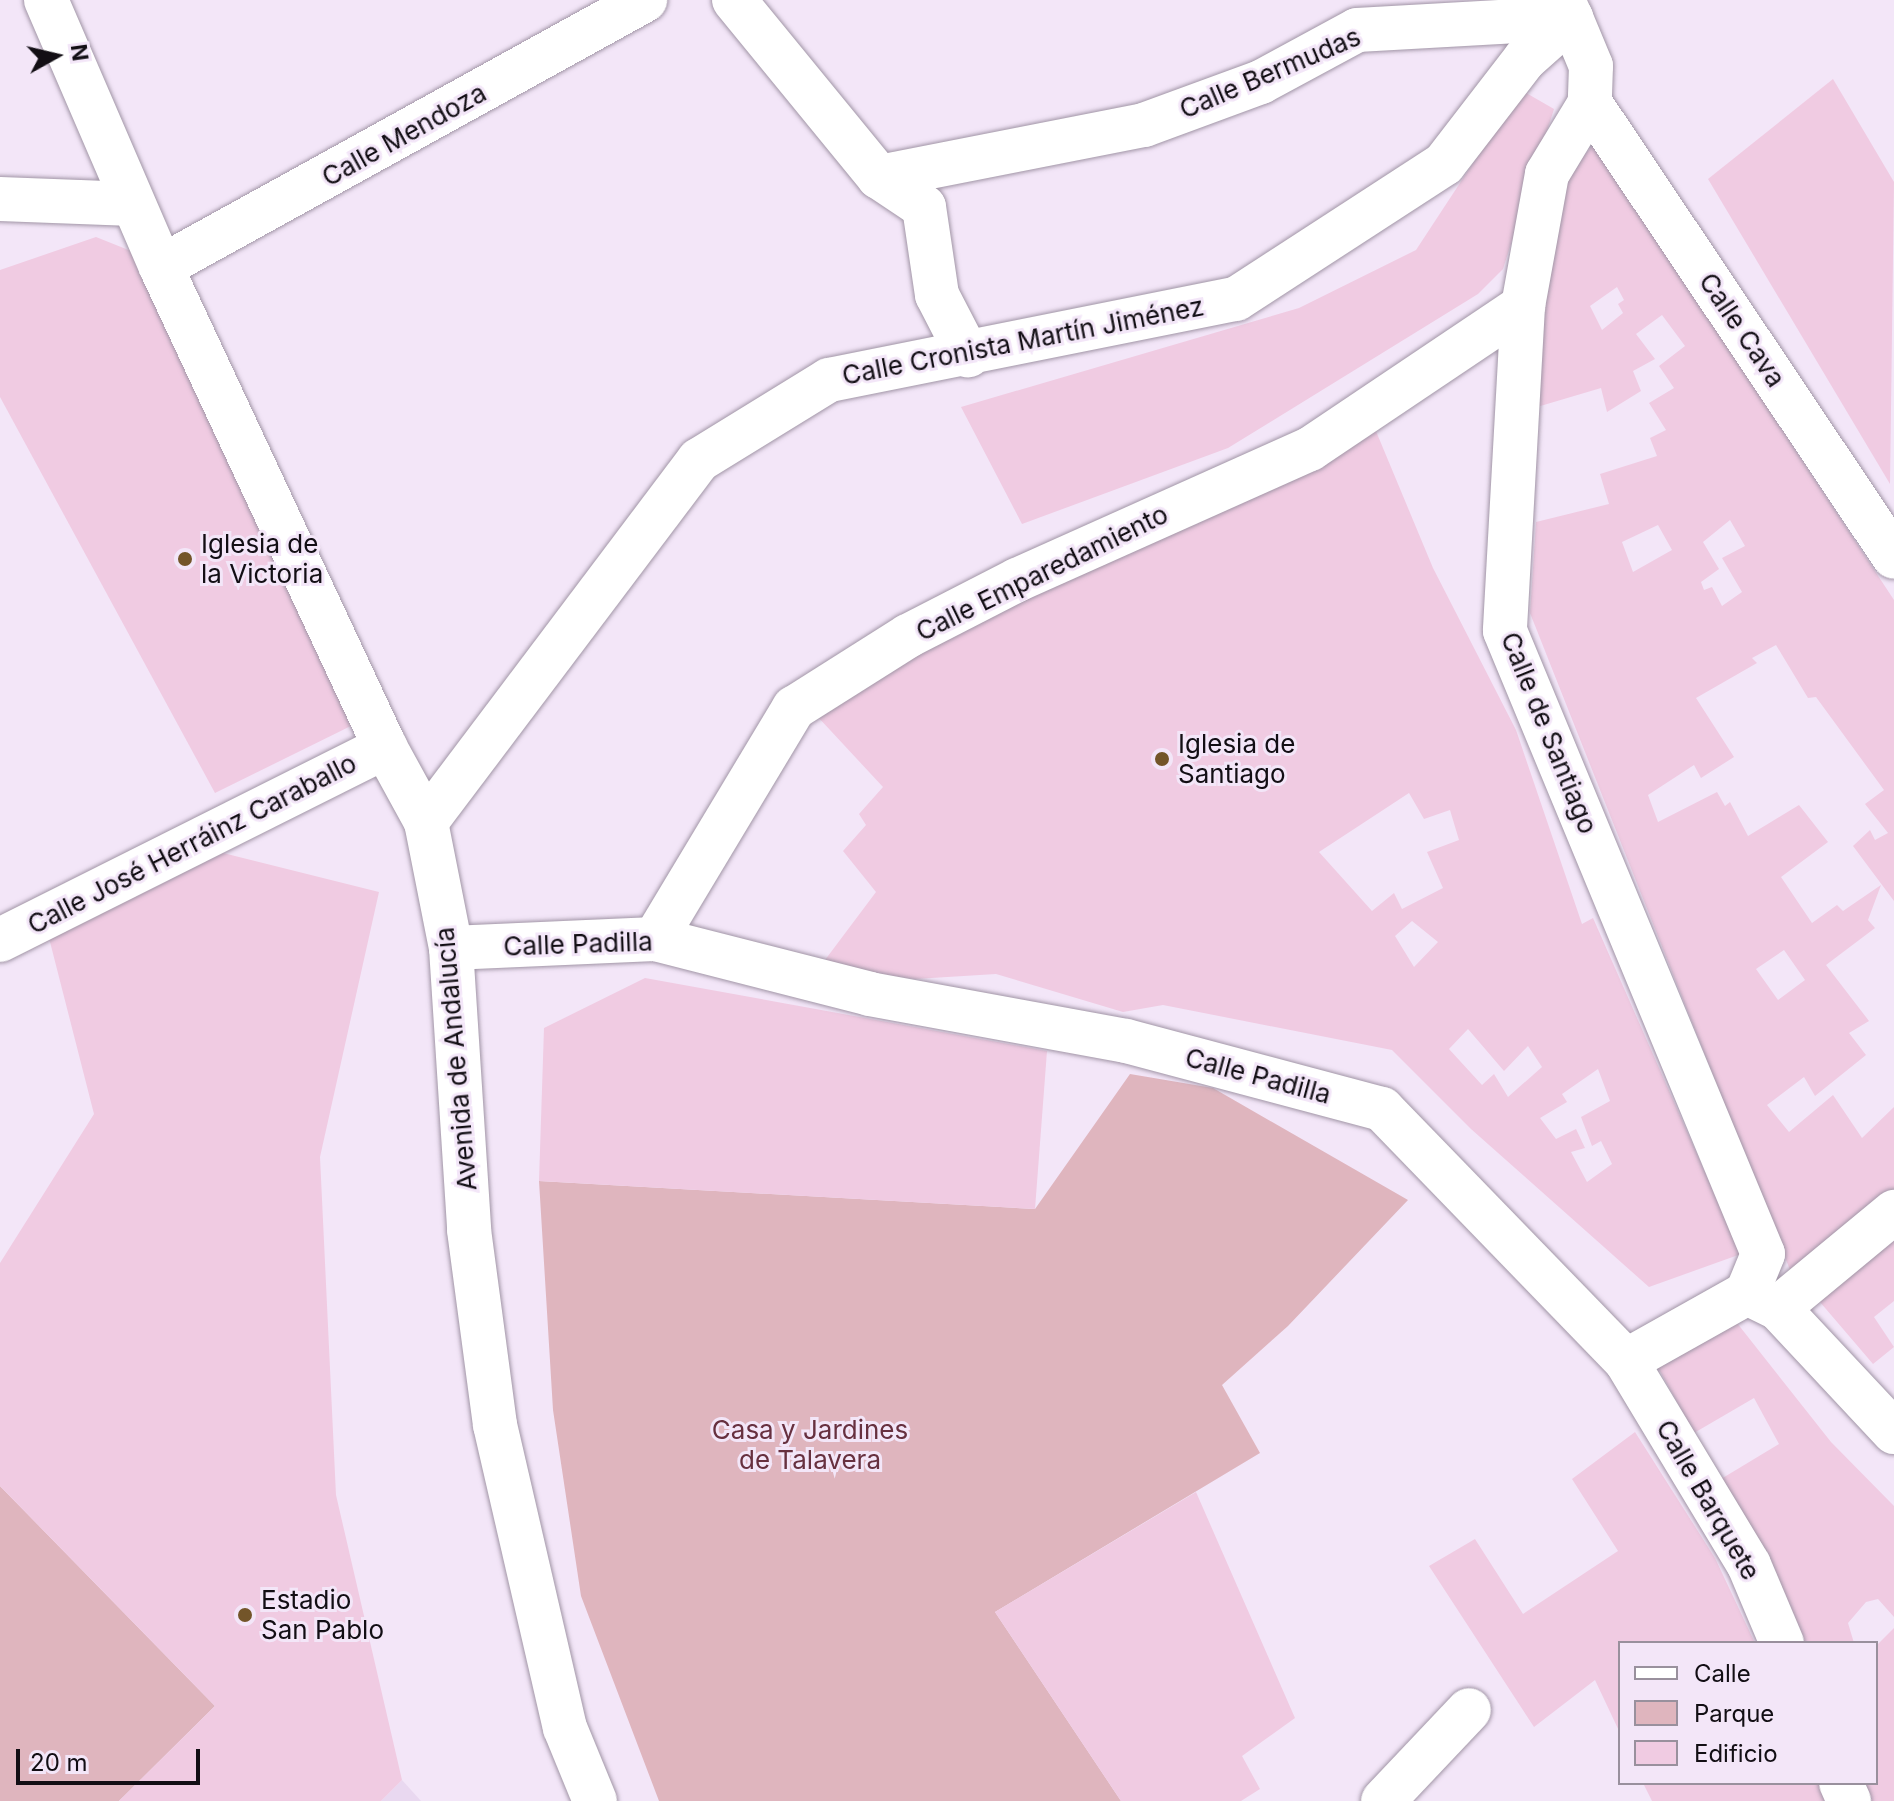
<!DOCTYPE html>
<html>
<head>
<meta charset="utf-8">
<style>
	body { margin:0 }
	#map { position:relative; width:1894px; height:1801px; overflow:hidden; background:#f3e6f8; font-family:Inter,sans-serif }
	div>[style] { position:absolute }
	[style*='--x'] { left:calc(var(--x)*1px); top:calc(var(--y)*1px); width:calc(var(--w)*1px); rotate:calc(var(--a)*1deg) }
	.built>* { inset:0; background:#e9d8f0 }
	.green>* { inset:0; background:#dfb5be }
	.building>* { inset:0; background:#f0cbe2 }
	.roads { filter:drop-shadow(0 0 2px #a195a6) drop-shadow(0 0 2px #a195a6) }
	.pedestrian>* { height:44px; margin:-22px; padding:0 22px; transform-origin:22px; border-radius:22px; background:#fff }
	.minor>* { height:44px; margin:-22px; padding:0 22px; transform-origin:22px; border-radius:22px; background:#fff }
	.tertiary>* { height:44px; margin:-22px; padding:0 22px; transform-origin:22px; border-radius:22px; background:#fff }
	.dots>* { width:22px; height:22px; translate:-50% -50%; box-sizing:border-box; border:4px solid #f3e6f8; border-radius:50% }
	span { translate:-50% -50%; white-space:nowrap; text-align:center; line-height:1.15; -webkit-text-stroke:6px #f3e6f8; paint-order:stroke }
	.street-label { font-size:26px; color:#120e14 }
	.poi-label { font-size:26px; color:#120e14 }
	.left { translate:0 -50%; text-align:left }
	.park-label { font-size:26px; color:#67303f }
	.legend { position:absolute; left:1618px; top:1641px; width:260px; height:144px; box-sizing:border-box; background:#f3e6f8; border:2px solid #99909d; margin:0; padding:10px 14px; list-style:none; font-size:24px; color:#120e14 }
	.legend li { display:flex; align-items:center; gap:16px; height:40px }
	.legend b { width:40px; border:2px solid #99909d }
	.north { position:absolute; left:16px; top:16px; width:80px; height:80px; -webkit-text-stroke:6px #f3e6f8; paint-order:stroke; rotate:82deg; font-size:22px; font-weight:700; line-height:32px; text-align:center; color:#120e14 }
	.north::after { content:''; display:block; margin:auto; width:28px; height:36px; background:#120e14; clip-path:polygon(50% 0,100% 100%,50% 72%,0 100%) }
	.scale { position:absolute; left:16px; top:1749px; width:184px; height:36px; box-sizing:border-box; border:4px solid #120e14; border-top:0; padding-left:10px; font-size:24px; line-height:28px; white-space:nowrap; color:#120e14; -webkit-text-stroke:6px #f3e6f8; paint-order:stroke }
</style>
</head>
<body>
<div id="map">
	<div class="built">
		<i style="clip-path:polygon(402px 1780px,421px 1801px,381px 1801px)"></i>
	</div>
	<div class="green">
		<i style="clip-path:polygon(1130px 1074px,1213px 1088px,1408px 1200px,1288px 1326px,1222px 1385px,1260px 1453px,995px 1612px,1121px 1801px,659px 1801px,581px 1596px,553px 1410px,539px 1181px,1035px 1209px)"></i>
		<i style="clip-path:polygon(0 1486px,215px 1706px,119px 1801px,0 1801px)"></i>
	</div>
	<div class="building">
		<i style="clip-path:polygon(1833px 79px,1894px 182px,1890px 484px,1708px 179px)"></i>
		<i style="clip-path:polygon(1521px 90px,1554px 109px,1503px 269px,1478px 294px,1228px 448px,1022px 524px,961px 407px,1299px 308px,1416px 250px)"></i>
		<i style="clip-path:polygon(evenodd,1594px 144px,1894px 600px,1894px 901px,1853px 846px,1870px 830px,1875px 840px,1888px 833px,1865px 804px,1884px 790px,1816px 697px,1808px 698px,1776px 645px,1752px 658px,1757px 663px,1696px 698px,1734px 757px,1701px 778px,1694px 765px,1648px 795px,1658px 822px,1717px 792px,1725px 806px,1730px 802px,1748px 836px,1799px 805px,1828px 842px,1781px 877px,1812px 923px,1837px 905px,1843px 911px,1881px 885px,1868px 920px,1875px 928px,1826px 965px,1869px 1021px,1849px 1033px,1866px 1055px,1815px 1096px,1804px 1077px,1767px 1105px,1789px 1132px,1833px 1095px,1862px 1138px,1894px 1107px,1894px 1193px,1794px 1280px,1530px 613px,1536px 522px,1609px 504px,1600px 474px,1657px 456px,1650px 438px,1666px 430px,1649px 403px,1674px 388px,1659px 366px,1685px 346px,1662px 315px,1636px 334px,1655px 359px,1633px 371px,1641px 391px,1607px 412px,1601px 388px,1537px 407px,1551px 194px,1594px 144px,1617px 287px,1624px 300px,1618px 304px,1623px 313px,1602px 330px,1590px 306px,1617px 287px,1594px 144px,1730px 520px,1745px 546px,1722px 558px,1742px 592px,1722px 606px,1712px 587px,1704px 590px,1701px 582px,1719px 569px,1703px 542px,1730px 520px,1594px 144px,1658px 525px,1672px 550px,1633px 572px,1622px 542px,1658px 525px,1594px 144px,1784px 950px,1805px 980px,1778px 1000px,1756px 969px,1784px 950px)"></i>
		<i style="clip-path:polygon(96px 237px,131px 251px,361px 721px,215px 793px,0 397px,0 270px)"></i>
		<i style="clip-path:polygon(evenodd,1368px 412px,1433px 568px,1516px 730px,1582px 924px,1593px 918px,1741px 1254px,1649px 1287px,1471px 1129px,1392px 1050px,1163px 1005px,1123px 1012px,996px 974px,915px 979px,819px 968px,876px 892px,843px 851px,866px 825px,859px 814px,883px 787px,804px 702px,1368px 412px,1409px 793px,1424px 819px,1450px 810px,1459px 840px,1427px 852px,1443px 888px,1402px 909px,1394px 893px,1372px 911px,1319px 852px,1409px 793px,1368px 412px,1412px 921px,1438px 942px,1414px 967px,1395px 936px,1412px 921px,1368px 412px,1468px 1029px,1504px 1071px,1528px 1046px,1542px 1067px,1508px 1097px,1494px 1074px,1482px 1085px,1449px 1049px,1468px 1029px,1368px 412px,1598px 1069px,1610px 1101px,1581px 1117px,1592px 1146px,1601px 1141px,1612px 1164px,1587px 1182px,1571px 1152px,1585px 1148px,1576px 1129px,1556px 1139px,1540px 1118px,1567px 1102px,1562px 1094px,1598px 1069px)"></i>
		<i style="clip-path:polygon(215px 851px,379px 892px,320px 1157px,336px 1495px,402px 1780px,381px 1801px,119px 1801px,215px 1706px,0 1486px,0 1263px,94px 1114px,49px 938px)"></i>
		<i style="clip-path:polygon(645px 978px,1047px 1051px,1035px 1209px,539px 1181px,544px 1028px)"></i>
		<i style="clip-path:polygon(1894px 1223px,1894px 1301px,1874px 1317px,1894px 1347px,1873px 1364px,1814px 1295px)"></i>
		<i style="clip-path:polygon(1737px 1323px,1831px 1442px,1894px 1506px,1894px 1617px,1878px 1599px,1866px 1602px,1848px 1623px,1854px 1643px,1797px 1643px,1721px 1479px,1779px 1444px,1754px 1398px,1694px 1433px,1656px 1364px)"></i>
		<i style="clip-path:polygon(1635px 1432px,1715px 1558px,1755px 1643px,1620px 1643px,1620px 1733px,1595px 1680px,1534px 1727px,1429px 1566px,1475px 1539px,1523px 1614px,1618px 1551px,1572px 1479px)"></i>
		<i style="clip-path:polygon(1196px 1492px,1295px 1718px,1242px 1756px,1260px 1789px,1241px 1801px,1121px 1801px,995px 1612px)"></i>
		<i style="clip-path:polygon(1894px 1628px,1894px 1801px,1871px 1801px,1862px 1783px,1876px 1783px,1876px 1646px)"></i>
		<i style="clip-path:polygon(1643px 1783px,1820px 1783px,1828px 1801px,1652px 1801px)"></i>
	</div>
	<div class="roads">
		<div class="pedestrian">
			<i style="--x:879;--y:177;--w:270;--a:-11.1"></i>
			<i style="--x:1144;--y:125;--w:125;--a:-20.2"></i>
			<i style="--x:1261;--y:82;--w:109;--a:-28.4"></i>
			<i style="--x:1357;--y:30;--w:214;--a:-3.2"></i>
		</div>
		<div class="minor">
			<i style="--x:734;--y:0;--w:229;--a:50.7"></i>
			<i style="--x:879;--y:177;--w:54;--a:33.7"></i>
			<i style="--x:924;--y:207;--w:89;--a:81.6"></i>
			<i style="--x:937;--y:295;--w:68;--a:62.7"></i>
			<i style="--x:1571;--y:18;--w:52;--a:67.4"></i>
			<i style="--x:1591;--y:66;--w:37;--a:92"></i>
			<i style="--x:1590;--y:103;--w:83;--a:121.2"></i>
			<i style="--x:1547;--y:174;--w:134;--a:100.3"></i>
			<i style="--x:1523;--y:306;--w:325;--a:93.2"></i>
			<i style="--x:1505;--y:631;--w:674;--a:67.5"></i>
			<i style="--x:1763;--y:1254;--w:42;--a:112.3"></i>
			<i style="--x:1590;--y:103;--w:546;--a:56.19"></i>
			<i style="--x:655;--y:939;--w:270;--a:-59"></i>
			<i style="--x:794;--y:708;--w:135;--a:-32.3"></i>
			<i style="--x:908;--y:636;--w:123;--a:-27.2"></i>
			<i style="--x:1017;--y:580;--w:321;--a:-24.1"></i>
			<i style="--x:1310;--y:449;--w:257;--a:-33.9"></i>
			<i style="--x:451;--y:948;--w:204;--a:-2.5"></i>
			<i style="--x:655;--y:939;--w:222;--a:14.3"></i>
			<i style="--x:870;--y:994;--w:260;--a:10.4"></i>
			<i style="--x:1126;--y:1041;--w:265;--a:14.9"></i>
			<i style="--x:1382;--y:1109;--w:351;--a:45.9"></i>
			<i style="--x:1626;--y:1361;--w:139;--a:-29.3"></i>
			<i style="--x:1747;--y:1293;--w:34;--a:26"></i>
			<i style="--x:1778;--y:1308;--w:170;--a:46.9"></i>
			<i style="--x:1778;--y:1308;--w:151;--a:-39.6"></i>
			<i style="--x:1626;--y:1361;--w:238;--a:58.9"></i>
			<i style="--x:1749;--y:1565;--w:85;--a:67.1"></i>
			<i style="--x:1841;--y:1783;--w:20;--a:66"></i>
			<i style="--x:1383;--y:1801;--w:125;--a:-46.6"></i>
		</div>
		<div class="tertiary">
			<i style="--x:46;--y:0;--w:291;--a:66.7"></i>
			<i style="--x:161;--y:267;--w:530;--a:64.98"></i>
			<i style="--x:385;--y:747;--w:85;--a:61.3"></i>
			<i style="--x:426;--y:822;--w:128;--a:78.8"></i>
			<i style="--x:451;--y:948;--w:283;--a:86.3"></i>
			<i style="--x:469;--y:1230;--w:197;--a:82.4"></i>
			<i style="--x:495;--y:1425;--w:311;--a:77"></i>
			<i style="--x:565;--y:1728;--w:79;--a:67.7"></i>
			<i style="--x:0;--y:199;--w:133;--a:2.2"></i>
			<i style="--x:161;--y:267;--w:553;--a:-28.88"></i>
			<i style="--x:426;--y:822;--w:453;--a:-53"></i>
			<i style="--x:699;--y:460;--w:153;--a:-31.6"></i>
			<i style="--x:829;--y:380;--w:415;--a:-11.3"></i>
			<i style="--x:1236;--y:299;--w:248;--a:-33"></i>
			<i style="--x:1444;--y:164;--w:133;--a:-52.4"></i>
			<i style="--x:1525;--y:59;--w:62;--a:-41.7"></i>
			<i style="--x:1571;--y:18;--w:20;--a:-114"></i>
			<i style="--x:0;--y:940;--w:431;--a:-26.6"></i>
		</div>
	</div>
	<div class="dots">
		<i style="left:185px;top:559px;background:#735529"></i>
		<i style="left:1162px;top:759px;background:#735529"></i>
		<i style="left:245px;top:1615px;background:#735529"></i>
	</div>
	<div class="street-label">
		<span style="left:1270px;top:73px;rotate:-23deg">Calle Bermudas</span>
		<span style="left:404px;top:135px;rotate:-29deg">Calle Mendoza</span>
		<span style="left:1742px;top:330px;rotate:56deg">Calle Cava</span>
		<span style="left:1023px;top:341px;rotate:-11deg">Calle Cronista Martín Jiménez</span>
		<span style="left:1042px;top:573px;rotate:-26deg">Calle Emparedamiento</span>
		<span style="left:1549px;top:733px;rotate:68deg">Calle de Santiago</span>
		<span style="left:192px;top:844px;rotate:-27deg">Calle José Herráinz Caraballo</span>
		<span style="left:578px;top:944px;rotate:-2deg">Calle Padilla</span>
		<span style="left:456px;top:1059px;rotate:-95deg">Avenida de Andalucía</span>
		<span style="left:1258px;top:1076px;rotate:15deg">Calle Padilla</span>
		<span style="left:1708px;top:1500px;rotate:60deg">Calle Barquete</span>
	</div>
	<div class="poi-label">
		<span class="left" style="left:201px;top:559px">Iglesia de<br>la Victoria</span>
		<span class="left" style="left:1178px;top:759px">Iglesia de<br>Santiago</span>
		<span class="left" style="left:261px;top:1615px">Estadio<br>San Pablo</span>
	</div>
	<div class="park-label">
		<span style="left:810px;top:1445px">Casa y Jardines<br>de Talavera</span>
	</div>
	<ul class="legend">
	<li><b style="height:10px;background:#fff"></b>Calle</li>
	<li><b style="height:22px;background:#dfb5be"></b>Parque</li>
	<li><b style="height:22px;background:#f0cbe2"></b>Edificio</li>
	</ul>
	<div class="north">N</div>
	<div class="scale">20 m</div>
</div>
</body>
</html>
